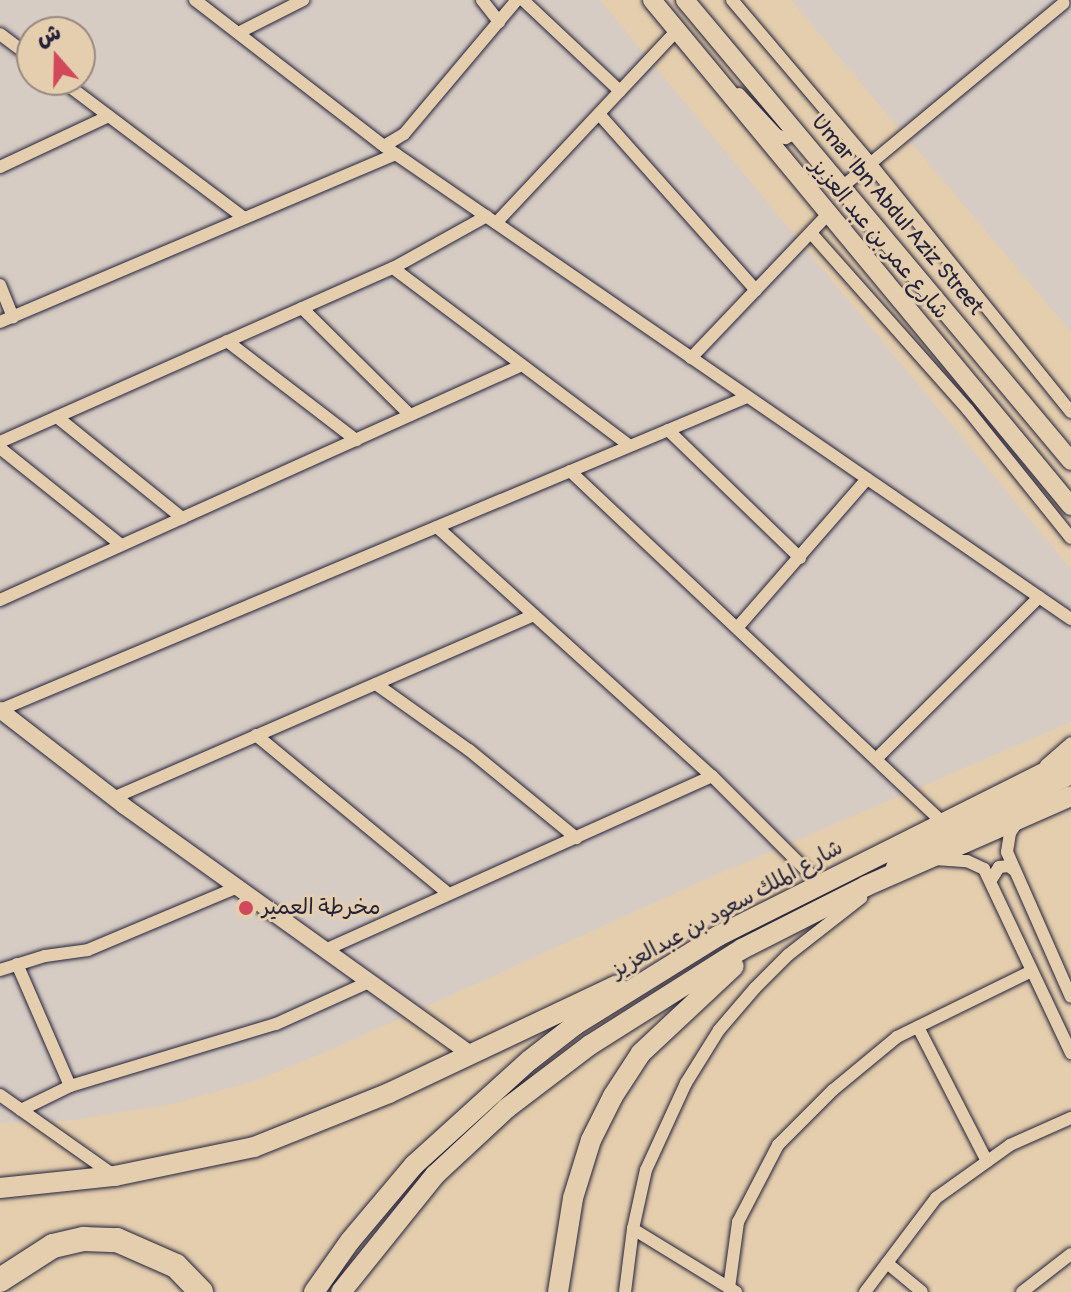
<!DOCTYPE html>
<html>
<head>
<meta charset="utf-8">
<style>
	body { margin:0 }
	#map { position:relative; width:1071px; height:1292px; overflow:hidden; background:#e5ceae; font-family:Pangolin,"Playpen Sans Arabic",sans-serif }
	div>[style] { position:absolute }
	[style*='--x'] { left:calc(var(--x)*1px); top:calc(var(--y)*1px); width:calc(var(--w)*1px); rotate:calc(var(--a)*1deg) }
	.built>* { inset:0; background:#d7ccc4 }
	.roads { filter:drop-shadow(0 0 2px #22223b) drop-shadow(0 0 2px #22223b) }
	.minor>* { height:12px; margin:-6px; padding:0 6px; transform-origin:6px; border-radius:6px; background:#e5ceae }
	.tertiary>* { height:16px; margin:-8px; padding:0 8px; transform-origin:8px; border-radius:8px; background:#e5ceae }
	.secondary>* { height:18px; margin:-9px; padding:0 9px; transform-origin:9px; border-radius:9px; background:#e5ceae }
	.primary>* { height:20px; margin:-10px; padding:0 10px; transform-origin:10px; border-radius:10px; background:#e5ceae }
	.motorway>* { height:24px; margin:-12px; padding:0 12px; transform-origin:12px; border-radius:12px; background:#e5ceae }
	.dots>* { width:22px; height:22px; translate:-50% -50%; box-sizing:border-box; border:4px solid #e5ceae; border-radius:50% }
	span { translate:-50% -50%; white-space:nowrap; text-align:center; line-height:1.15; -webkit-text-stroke:6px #e5ceae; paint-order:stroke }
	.street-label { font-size:22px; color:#22223b }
	.poi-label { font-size:22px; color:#22223b }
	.left { translate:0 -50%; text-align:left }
	.north { position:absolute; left:16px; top:16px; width:80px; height:80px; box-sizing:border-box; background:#e5ceae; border:2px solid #978980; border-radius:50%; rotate:340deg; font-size:22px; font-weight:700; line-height:32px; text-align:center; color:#22223b }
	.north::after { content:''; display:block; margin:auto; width:28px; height:36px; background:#d1495b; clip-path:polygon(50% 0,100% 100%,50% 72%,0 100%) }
</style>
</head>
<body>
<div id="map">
	<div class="built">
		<i style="clip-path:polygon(evenodd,0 0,600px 0,1071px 569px,1071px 722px,700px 882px,335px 1048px,260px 1079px,177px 1103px,68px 1121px,0 1123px,0 0,32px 32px,80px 32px,80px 80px,32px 80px,32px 32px)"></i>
		<i style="clip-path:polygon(791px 0,1071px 0,1071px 332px,859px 81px)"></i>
	</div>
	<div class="roads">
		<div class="minor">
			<i style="--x:195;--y:0;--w:239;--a:37.7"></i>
			<i style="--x:384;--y:146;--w:834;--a:34.55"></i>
			<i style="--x:482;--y:0;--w:28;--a:52"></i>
			<i style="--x:523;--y:0;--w:133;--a:43.2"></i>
			<i style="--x:732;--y:0;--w:214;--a:49.7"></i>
			<i style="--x:870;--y:163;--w:320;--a:51.1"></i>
			<i style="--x:240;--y:32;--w:71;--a:-26.9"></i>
			<i style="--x:0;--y:34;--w:40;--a:37"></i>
			<i style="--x:61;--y:80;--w:229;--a:37"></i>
			<i style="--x:739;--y:94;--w:56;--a:47.2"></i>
			<i style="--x:777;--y:135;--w:9;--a:21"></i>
			<i style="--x:785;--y:138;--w:13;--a:-23"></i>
			<i style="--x:599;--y:114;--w:236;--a:48.3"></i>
			<i style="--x:384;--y:146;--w:23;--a:-31"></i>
			<i style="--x:404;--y:134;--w:175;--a:-49.9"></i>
			<i style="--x:0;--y:167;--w:120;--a:-25.1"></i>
			<i style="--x:842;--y:187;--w:288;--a:-39.7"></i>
			<i style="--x:496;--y:223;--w:265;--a:-46.8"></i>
			<i style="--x:811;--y:233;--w:237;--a:48.4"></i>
			<i style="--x:968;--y:410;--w:164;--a:51.2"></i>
			<i style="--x:393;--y:268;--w:296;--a:36.9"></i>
			<i style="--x:0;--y:285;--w:35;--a:68"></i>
			<i style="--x:302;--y:308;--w:152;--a:44.7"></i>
			<i style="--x:0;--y:322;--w:430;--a:-23"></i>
			<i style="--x:227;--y:341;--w:163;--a:37.5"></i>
			<i style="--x:691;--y:358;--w:197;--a:-46.4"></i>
			<i style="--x:57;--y:417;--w:161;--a:38.9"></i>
			<i style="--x:668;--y:430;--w:184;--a:44.1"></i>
			<i style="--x:0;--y:442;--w:430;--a:-23.9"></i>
			<i style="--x:393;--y:268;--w:107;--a:-29"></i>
			<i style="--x:0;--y:448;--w:155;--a:38.7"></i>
			<i style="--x:570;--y:471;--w:510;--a:43.33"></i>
			<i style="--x:437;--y:527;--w:371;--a:42.2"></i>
			<i style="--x:712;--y:776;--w:153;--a:45"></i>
			<i style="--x:0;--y:600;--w:572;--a:-24.24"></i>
			<i style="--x:737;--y:628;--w:198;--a:-48.9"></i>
			<i style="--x:376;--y:684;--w:114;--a:35.4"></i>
			<i style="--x:469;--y:750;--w:139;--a:39.4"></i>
			<i style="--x:0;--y:710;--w:810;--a:-22.73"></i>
			<i style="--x:256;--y:735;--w:250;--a:39.5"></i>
			<i style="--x:876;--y:759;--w:230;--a:-44.8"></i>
			<i style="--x:1046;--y:765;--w:33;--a:-41"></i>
			<i style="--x:113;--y:798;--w:459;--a:-23.5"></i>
			<i style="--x:1018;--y:821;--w:14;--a:124"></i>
			<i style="--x:1010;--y:833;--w:19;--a:99"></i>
			<i style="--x:1007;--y:852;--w:158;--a:66.2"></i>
			<i style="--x:935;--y:859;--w:32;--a:4"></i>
			<i style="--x:967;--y:861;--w:19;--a:25"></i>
			<i style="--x:984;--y:869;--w:204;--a:64.7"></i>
			<i style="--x:991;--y:880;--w:15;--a:-58"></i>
			<i style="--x:999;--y:867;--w:10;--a:-6"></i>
			<i style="--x:1009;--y:866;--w:6;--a:39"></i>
			<i style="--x:325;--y:950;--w:424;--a:-24.2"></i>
			<i style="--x:17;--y:964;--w:133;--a:66.5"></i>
			<i style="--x:0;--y:970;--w:47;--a:-17.3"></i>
			<i style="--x:45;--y:956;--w:43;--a:-7.9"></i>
			<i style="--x:88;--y:950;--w:163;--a:-22.8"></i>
			<i style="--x:918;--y:1027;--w:151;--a:62.8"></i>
			<i style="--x:0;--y:1095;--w:141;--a:35.2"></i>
			<i style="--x:21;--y:1110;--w:55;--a:-26.1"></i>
			<i style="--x:70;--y:1086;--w:215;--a:-16.8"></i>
			<i style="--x:276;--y:1024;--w:102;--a:-24.3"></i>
			<i style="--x:633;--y:1229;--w:121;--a:31.5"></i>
			<i style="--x:887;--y:1263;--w:45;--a:39.6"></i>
			<i style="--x:729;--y:1288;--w:67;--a:-82.2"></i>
			<i style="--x:738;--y:1222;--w:87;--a:-62.5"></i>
			<i style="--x:778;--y:1145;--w:78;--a:-45"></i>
			<i style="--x:833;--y:1090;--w:83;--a:-39.6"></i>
			<i style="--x:897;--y:1037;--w:150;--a:-26.1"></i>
			<i style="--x:625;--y:1292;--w:64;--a:-82.8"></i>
			<i style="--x:633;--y:1229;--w:60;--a:-77.6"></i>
			<i style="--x:646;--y:1170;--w:96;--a:-65.3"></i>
			<i style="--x:686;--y:1083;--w:62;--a:-58.1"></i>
			<i style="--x:719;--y:1030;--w:55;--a:-49.4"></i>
			<i style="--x:755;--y:988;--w:47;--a:-45"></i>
			<i style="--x:788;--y:955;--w:93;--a:-38"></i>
			<i style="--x:865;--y:1292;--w:118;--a:-52.9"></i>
			<i style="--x:936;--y:1198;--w:91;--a:-35.6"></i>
			<i style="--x:1010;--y:1145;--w:67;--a:-23.9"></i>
			<i style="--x:1022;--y:1292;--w:62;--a:-37.8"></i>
		</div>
		<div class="tertiary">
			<i style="--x:0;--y:710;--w:157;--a:37.7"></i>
			<i style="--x:124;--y:806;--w:427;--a:35.6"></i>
		</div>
		<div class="secondary">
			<i style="--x:652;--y:0;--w:657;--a:50.37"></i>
			<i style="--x:685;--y:0;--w:601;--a:50.06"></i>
			<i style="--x:895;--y:867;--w:43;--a:-33.7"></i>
			<i style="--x:931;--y:843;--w:156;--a:-25.9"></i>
		</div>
		<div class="primary">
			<i style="--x:0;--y:1188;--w:116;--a:-6"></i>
			<i style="--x:115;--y:1176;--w:142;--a:-11.8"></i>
			<i style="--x:254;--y:1147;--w:145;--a:-21.8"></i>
			<i style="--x:389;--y:1093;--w:252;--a:-25.3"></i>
			<i style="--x:314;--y:1292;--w:62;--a:-54.8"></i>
			<i style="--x:350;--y:1241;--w:99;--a:-49.9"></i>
			<i style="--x:414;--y:1165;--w:156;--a:-42.2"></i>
			<i style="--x:530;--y:1060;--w:57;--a:-37.9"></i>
			<i style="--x:575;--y:1025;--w:168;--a:-31.9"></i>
			<i style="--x:718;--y:936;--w:395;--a:-26.6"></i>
			<i style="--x:341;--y:1292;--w:150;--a:-51.2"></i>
			<i style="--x:435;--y:1175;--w:98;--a:-42.9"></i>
			<i style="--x:507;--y:1108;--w:104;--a:-37.2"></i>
			<i style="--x:590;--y:1045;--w:180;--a:-32.3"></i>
			<i style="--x:742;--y:949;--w:139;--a:-26.9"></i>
			<i style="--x:866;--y:886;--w:224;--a:-23.7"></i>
			<i style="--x:558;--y:1292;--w:95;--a:-80.9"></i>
			<i style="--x:573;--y:1198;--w:61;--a:-72.8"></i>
			<i style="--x:591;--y:1140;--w:49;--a:-63.4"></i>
			<i style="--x:613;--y:1096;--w:51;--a:-56.9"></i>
			<i style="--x:641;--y:1053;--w:127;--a:-43.1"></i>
		</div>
		<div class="motorway">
			<i style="--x:0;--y:1280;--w:63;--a:-32.7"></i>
			<i style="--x:53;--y:1246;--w:32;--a:-13"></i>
			<i style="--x:84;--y:1239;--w:33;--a:2"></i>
			<i style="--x:117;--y:1240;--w:64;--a:23.8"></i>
			<i style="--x:176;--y:1266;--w:36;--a:46"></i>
		</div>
	</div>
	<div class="dots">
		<i style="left:246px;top:908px;background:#d1495b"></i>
	</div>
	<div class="street-label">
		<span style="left:897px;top:215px;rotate:50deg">Umar Ibn Abdul Aziz Street</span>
		<span style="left:879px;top:239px;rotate:50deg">شارع عمر بن عبد العزيز</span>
		<span style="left:727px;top:909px;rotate:-29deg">شارع الملك سعود بن عبدالعزيز</span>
	</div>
	<div class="poi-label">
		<span class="left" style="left:262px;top:908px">مخرطة العمير</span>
	</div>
	<div class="north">ش</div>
</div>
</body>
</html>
